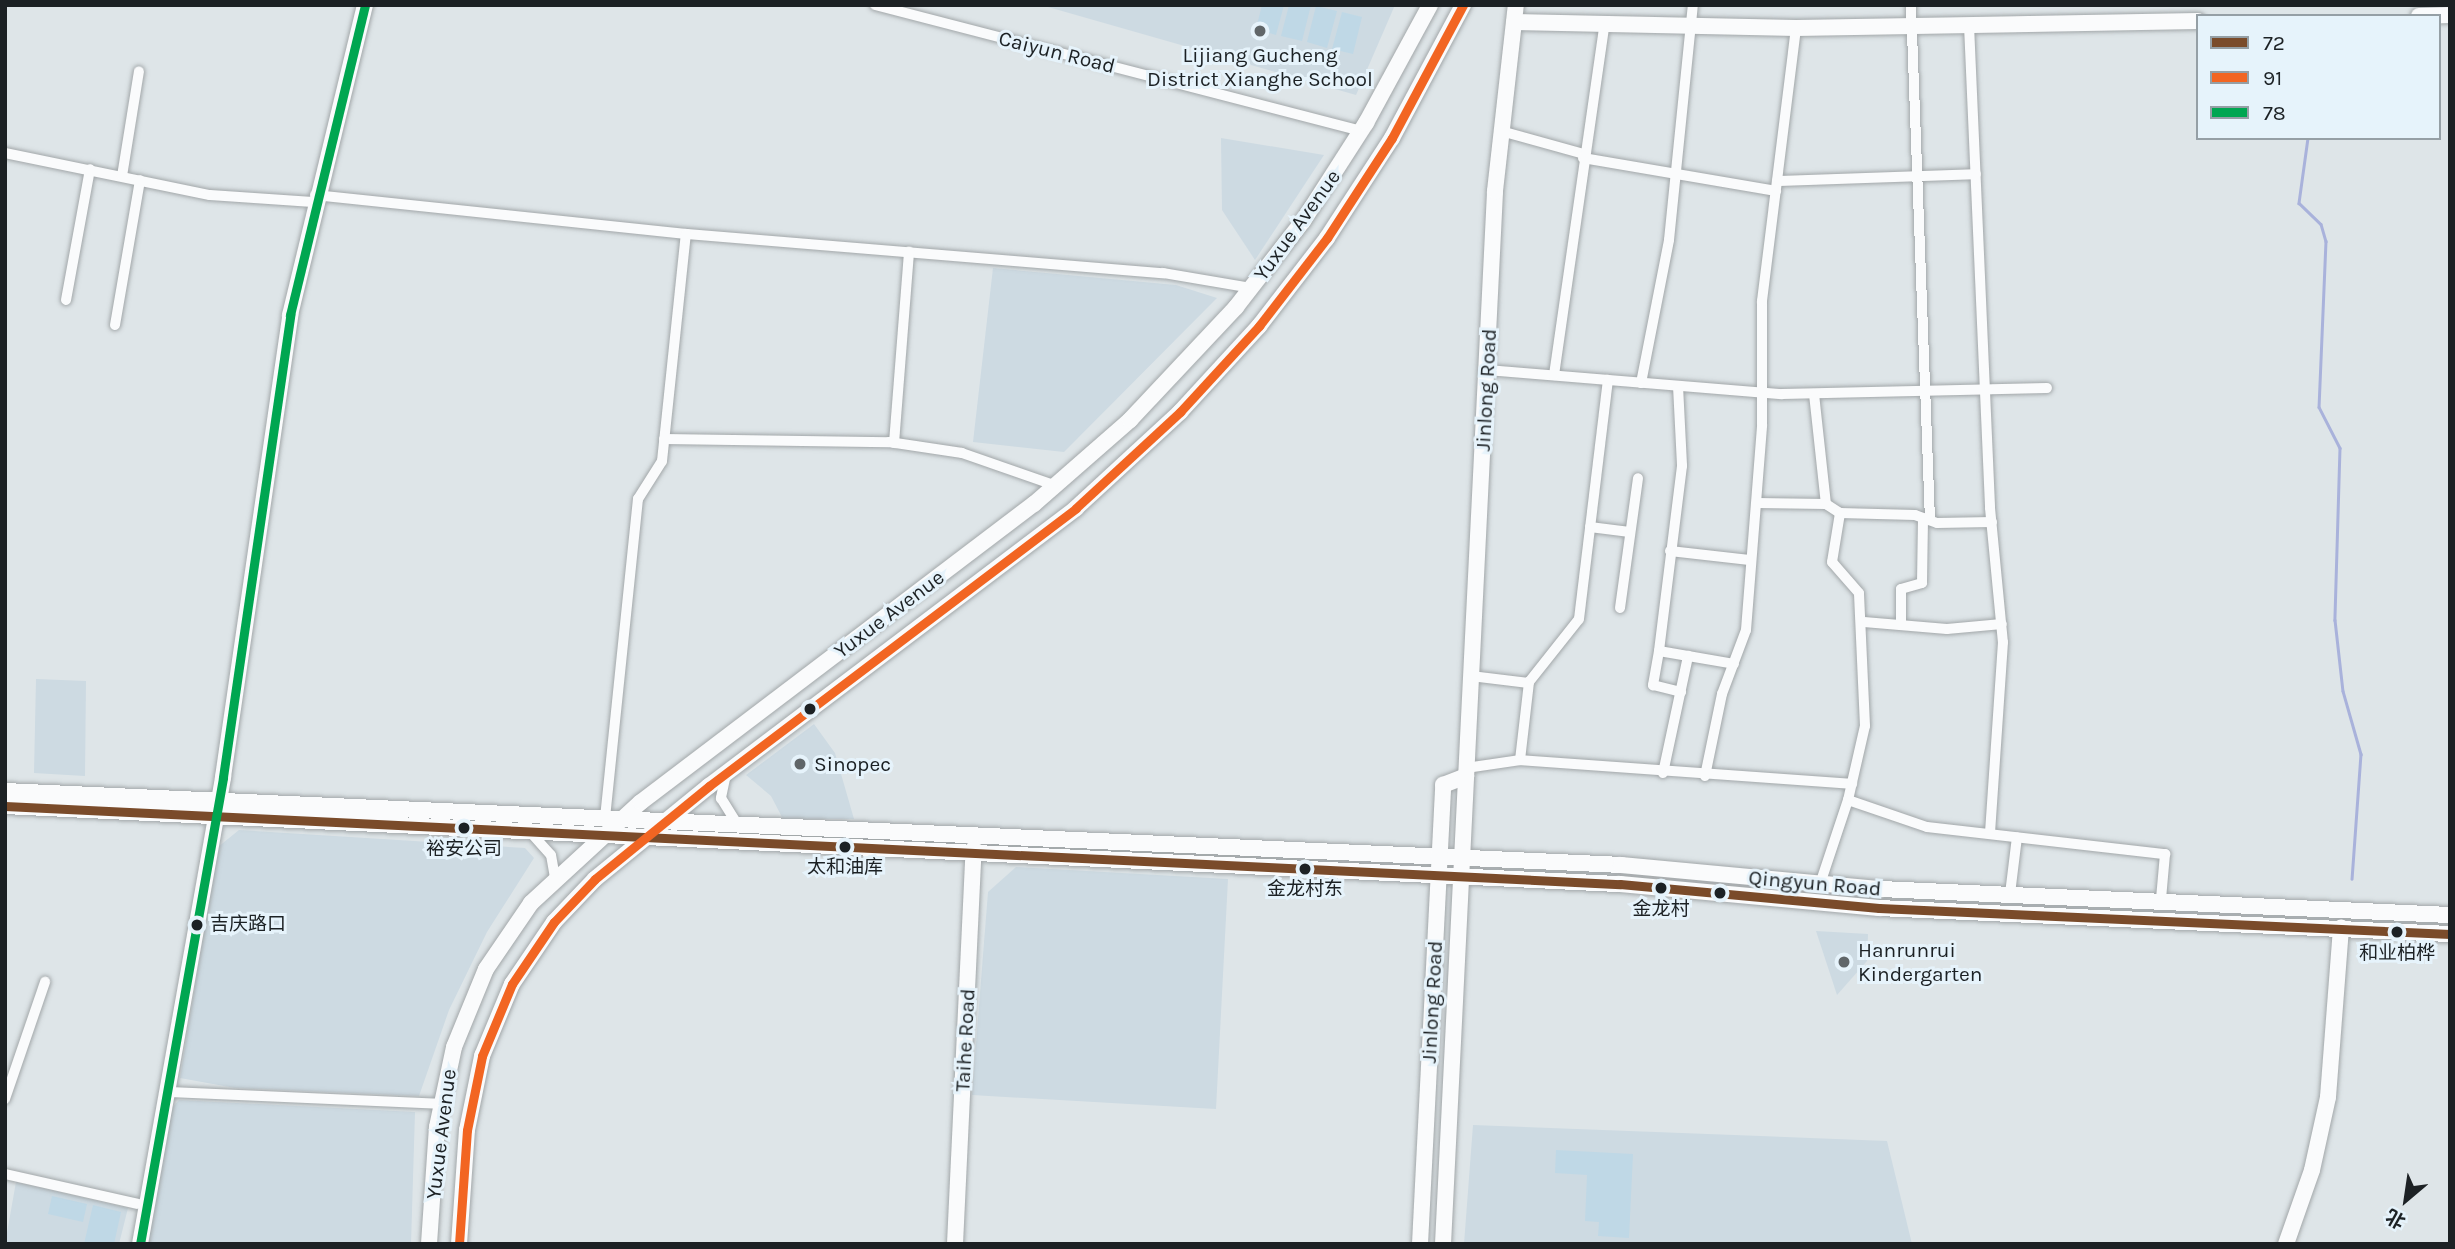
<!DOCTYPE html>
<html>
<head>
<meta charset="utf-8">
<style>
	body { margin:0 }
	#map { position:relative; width:2455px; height:1249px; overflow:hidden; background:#dee5e8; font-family:Karla,"Noto Sans SC",sans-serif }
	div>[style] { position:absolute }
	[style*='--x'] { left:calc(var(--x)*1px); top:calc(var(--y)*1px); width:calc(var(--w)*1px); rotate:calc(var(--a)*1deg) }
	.built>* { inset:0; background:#cddae2 }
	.green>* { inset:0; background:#bfd8e6 }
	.stream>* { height:2.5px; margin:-1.25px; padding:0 1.25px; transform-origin:1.25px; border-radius:1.25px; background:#a9b2db }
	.roads { filter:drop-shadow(0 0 2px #a2a7a9) drop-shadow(0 0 2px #a2a7a9) }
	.street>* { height:10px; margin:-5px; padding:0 5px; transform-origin:5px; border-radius:5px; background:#fafbfc }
	.secondary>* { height:16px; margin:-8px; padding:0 8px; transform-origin:8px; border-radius:8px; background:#fafbfc }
	.bus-1>* { height:9px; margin:-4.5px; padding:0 4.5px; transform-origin:4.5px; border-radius:4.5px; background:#7a4b2a }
	.bus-2>* { height:9px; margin:-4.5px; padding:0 4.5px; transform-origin:4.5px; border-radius:4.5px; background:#f26522 }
	.bus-3>* { height:9px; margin:-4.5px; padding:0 4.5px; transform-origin:4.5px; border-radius:4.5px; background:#00a651 }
	.dots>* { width:19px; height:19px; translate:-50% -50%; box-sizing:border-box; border:4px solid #e6f3fb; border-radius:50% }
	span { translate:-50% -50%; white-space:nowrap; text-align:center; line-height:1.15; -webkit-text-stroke:6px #e6f3fb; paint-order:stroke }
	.bus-label { font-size:19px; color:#1c2124 }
	.left { translate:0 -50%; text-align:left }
	.street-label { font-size:21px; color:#1c2124 }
	.poi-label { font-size:21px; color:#1c2124 }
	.frame { position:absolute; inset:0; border:7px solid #1c2124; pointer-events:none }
	.legend { position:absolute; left:2196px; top:14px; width:245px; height:126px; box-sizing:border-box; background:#e6f3fb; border:2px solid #959fa5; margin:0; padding:9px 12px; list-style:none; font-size:21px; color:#1c2124 }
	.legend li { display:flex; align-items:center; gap:14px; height:35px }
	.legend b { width:35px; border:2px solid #959fa5 }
	.north { position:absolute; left:2371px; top:1165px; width:70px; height:70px; -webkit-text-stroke:5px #e6f3fb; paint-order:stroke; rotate:209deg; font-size:19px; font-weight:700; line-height:28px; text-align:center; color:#1c2124 }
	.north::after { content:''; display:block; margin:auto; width:24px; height:32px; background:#1c2124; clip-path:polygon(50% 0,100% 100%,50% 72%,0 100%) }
</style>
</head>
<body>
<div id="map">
	<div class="built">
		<i style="clip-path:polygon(1041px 5px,1395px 5px,1356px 95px)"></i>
		<i style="clip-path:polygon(1221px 138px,1324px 155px,1255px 260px,1222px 210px)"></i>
		<i style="clip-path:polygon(993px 268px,1176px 285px,1217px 298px,1064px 452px,973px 442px)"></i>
		<i style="clip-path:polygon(36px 679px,86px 681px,85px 776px,34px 773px)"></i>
		<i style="clip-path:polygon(814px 724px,835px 753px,854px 819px,783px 819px,771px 796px,746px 775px)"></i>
		<i style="clip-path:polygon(239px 830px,525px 848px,534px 858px,487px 932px,449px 1010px,419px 1096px,235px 1088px,180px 1078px,218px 847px)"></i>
		<i style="clip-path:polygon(1016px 867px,1228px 879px,1216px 1109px,972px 1095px,988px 892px)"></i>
		<i style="clip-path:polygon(1816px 931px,1868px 934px,1867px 961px,1837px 995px)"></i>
		<i style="clip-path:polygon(179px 1100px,415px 1112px,411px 1244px,144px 1244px,171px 1109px)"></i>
		<i style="clip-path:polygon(1473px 1125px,1887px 1141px,1912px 1244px,1464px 1244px)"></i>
		<i style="clip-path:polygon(16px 1182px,128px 1208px,119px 1244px,5px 1244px)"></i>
	</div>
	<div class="green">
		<i style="clip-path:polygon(1262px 5px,1284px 5px,1276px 35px,1256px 29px)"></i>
		<i style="clip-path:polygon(1289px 5px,1311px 5px,1302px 41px,1281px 36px)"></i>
		<i style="clip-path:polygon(1316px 6px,1337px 11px,1327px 48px,1307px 42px)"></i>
		<i style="clip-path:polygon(1342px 12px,1362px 17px,1353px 54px,1332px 49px)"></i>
		<i style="clip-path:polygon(1556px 1150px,1633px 1154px,1629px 1238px,1598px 1236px,1599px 1222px,1585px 1221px,1587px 1175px,1555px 1173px)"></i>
		<i style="clip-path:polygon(52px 1196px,87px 1204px,83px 1222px,48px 1214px)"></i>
		<i style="clip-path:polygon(93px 1205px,121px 1212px,114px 1244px,84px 1244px)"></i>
	</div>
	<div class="stream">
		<i style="--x:2308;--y:138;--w:66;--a:97.9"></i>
		<i style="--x:2299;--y:203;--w:30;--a:44"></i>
		<i style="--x:2321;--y:224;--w:18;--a:74"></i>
		<i style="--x:2326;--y:241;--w:166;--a:92.4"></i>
		<i style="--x:2319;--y:407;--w:46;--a:62.9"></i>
		<i style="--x:2340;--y:448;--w:172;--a:91.7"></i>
		<i style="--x:2335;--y:620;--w:71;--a:83.6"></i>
		<i style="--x:2343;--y:691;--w:66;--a:74.1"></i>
		<i style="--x:2361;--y:754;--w:125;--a:94.1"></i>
	</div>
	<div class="roads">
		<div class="street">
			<i style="--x:875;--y:5;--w:502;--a:14.53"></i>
			<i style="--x:1911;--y:5;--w:515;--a:87.89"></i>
			<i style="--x:1969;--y:25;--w:483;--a:87.5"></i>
			<i style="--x:1990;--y:508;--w:135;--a:84.5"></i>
			<i style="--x:2003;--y:642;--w:192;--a:93.9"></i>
			<i style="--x:1501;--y:131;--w:86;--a:15.5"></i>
			<i style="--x:5;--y:153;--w:209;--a:11.6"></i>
			<i style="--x:210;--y:195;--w:103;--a:3.9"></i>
			<i style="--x:1583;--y:158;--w:196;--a:9.7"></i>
			<i style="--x:122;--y:176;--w:106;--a:-80.8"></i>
			<i style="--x:1777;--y:181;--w:199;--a:-2"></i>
			<i style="--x:315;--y:195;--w:373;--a:6"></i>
			<i style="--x:686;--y:234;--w:479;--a:4.7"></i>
			<i style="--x:1163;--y:273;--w:90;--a:9.6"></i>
			<i style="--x:66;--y:300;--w:133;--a:-79.6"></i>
			<i style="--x:115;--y:325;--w:147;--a:-80.2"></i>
			<i style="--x:1487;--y:370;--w:296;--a:4.7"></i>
			<i style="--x:1782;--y:394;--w:265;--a:-1.3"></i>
			<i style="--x:1554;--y:375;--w:351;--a:-81.8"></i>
			<i style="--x:1641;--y:383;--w:146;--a:-78.9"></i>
			<i style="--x:1669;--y:240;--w:236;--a:-84.2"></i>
			<i style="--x:1678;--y:386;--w:80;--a:87.1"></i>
			<i style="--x:1682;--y:466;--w:186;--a:97.1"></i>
			<i style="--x:1659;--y:651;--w:76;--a:9.8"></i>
			<i style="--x:1814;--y:394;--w:111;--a:83.8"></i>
			<i style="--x:664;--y:439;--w:225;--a:0.8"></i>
			<i style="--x:889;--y:442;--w:74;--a:8.6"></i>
			<i style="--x:962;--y:453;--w:101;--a:19.2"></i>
			<i style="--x:894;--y:443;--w:192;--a:-85.5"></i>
			<i style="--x:1757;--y:503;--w:69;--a:0.8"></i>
			<i style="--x:1826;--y:504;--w:17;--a:33"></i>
			<i style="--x:1840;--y:513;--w:75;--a:1.5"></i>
			<i style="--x:1915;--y:515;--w:23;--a:20"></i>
			<i style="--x:1937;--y:523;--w:55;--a:-1"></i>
			<i style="--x:1590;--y:527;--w:40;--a:7.1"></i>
			<i style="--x:1670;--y:551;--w:80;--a:6.5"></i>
			<i style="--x:1620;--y:608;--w:131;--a:-82.1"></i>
			<i style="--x:1864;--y:622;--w:83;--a:4.8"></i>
			<i style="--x:1947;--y:629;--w:55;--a:-5.2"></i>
			<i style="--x:1901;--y:625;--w:36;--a:-90"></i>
			<i style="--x:1901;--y:589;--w:22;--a:-16"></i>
			<i style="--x:1922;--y:583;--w:65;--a:-89.1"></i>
			<i style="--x:1659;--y:651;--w:35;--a:100"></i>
			<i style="--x:1653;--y:685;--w:29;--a:14"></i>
			<i style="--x:1471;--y:676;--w:58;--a:6.9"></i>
			<i style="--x:1520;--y:760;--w:79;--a:-83.4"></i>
			<i style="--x:1529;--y:682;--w:80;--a:-51.6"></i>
			<i style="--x:1579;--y:619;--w:241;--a:-83.1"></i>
			<i style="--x:1466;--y:768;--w:55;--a:-8.4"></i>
			<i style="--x:1520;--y:760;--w:333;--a:4.1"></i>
			<i style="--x:1663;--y:773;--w:120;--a:-77.9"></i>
			<i style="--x:726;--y:774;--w:25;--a:102"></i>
			<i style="--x:721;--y:798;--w:31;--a:58"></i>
			<i style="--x:1705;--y:776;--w:84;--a:-78.3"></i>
			<i style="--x:1722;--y:694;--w:68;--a:-69.4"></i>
			<i style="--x:1746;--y:630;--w:206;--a:-85.5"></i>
			<i style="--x:1762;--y:425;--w:124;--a:-90"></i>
			<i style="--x:1762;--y:301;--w:275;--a:-82.9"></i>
			<i style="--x:1848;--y:800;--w:83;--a:18.9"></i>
			<i style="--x:1927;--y:827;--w:240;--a:6.5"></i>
			<i style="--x:2165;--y:854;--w:45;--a:95.1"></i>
			<i style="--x:605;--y:818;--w:321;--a:-84.1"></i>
			<i style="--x:638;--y:499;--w:45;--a:-57.7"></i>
			<i style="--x:662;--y:461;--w:228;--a:-84"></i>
			<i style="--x:532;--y:834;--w:28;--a:48"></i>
			<i style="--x:551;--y:855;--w:22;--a:80"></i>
			<i style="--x:1820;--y:884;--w:89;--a:-71.6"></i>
			<i style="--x:1848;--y:800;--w:76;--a:-77.1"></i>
			<i style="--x:1865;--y:726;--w:133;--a:-92.6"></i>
			<i style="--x:1859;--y:593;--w:41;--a:-131.1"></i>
			<i style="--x:1832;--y:562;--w:50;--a:-80.7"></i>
			<i style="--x:2010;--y:894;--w:57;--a:-83"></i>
			<i style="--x:169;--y:1092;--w:271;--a:2.5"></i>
			<i style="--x:5;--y:1099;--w:124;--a:-71.1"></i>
			<i style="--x:5;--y:1174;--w:136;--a:12.7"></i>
		</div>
		<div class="secondary">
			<i style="--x:2419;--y:16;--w:31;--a:-2"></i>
			<i style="--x:1514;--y:22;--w:282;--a:1.2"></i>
			<i style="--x:1796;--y:28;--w:402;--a:-1"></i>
			<i style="--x:5;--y:791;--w:1618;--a:2.62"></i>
			<i style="--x:1621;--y:865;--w:261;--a:5.3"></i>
			<i style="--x:1881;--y:889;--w:570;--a:2.62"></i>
			<i style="--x:5;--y:806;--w:1617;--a:2.77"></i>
			<i style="--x:1620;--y:884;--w:260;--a:5.3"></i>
			<i style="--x:1879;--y:908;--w:572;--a:2.61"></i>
			<i style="--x:140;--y:1244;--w:474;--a:-79.9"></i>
			<i style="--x:223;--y:777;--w:467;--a:-81.7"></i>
			<i style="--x:290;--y:315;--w:319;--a:-76.4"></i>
			<i style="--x:429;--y:1244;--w:117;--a:-86.1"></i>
			<i style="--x:437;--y:1127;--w:82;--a:-78"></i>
			<i style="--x:454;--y:1047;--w:84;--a:-67.7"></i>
			<i style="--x:486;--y:969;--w:80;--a:-55.7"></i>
			<i style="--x:531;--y:903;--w:149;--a:-42.6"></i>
			<i style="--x:641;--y:802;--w:493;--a:-37.2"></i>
			<i style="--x:1034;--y:504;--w:128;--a:-41.2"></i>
			<i style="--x:1130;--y:420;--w:155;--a:-46.8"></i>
			<i style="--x:1236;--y:307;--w:109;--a:-52.1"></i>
			<i style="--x:1303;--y:221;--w:117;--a:-57.3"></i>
			<i style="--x:1366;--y:123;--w:134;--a:-61.5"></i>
			<i style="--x:459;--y:1244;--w:114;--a:-86"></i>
			<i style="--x:467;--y:1130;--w:76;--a:-78.5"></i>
			<i style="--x:482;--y:1056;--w:78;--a:-67.4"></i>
			<i style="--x:512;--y:984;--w:75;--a:-55.9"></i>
			<i style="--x:554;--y:922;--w:59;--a:-46.4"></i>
			<i style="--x:595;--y:879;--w:147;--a:-39.2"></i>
			<i style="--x:709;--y:786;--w:460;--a:-37.1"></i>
			<i style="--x:1076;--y:508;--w:142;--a:-42.7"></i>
			<i style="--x:1180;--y:412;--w:117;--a:-47.4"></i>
			<i style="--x:1259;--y:326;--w:111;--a:-52.3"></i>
			<i style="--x:1327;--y:238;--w:119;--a:-57"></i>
			<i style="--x:1392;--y:138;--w:151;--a:-61.9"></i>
			<i style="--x:955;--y:1244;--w:396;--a:-87.3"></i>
			<i style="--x:1420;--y:1244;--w:460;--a:-87.1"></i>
			<i style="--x:1443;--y:785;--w:25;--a:-21"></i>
			<i style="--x:1443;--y:1244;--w:1054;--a:-87.17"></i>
			<i style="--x:1495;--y:191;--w:187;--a:-83.6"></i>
			<i style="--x:2286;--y:1244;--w:78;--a:-70.6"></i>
			<i style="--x:2312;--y:1170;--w:75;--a:-77.6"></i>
			<i style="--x:2328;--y:1097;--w:170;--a:-85.6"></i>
		</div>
	</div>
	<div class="bus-1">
		<i style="--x:5;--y:806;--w:1617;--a:2.77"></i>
		<i style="--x:1620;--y:884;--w:260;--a:5.3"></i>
		<i style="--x:1879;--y:908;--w:572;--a:2.61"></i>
	</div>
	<div class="bus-2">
		<i style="--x:459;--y:1244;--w:114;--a:-86"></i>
		<i style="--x:467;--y:1130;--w:76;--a:-78.5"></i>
		<i style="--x:482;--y:1056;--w:78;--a:-67.4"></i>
		<i style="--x:512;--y:984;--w:75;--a:-55.9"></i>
		<i style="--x:554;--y:922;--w:59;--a:-46.4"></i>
		<i style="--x:595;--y:879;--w:147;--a:-39.2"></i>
		<i style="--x:709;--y:786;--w:460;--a:-37.1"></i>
		<i style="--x:1076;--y:508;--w:142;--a:-42.7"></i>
		<i style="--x:1180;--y:412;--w:117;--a:-47.4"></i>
		<i style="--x:1259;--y:326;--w:111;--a:-52.3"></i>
		<i style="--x:1327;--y:238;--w:119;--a:-57"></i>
		<i style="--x:1392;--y:138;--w:151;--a:-61.9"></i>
	</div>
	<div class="bus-3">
		<i style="--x:140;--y:1244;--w:474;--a:-79.9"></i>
		<i style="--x:223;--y:777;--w:467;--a:-81.7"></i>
		<i style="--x:290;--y:315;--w:319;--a:-76.4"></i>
	</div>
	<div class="dots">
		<i style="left:1260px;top:31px;background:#606669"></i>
		<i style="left:810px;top:709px;background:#1c2124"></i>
		<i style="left:800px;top:764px;background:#606669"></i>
		<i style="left:464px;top:828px;background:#1c2124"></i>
		<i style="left:845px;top:847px;background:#1c2124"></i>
		<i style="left:1305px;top:869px;background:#1c2124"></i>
		<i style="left:1661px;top:888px;background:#1c2124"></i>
		<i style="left:1720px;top:893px;background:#1c2124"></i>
		<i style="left:197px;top:925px;background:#1c2124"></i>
		<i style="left:2397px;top:932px;background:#1c2124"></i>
		<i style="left:1844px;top:962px;background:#606669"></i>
	</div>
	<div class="bus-label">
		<span style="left:464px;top:850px">裕安公司</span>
		<span style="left:845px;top:868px">太和油库</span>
		<span style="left:1305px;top:890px">金龙村东</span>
		<span style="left:1661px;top:910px">金龙村</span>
		<span class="left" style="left:210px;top:925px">吉庆路口</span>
		<span style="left:2397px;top:954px">和业柏桦</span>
	</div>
	<div class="street-label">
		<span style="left:1057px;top:52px;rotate:14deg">Caiyun Road</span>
		<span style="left:1297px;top:225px;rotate:-54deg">Yuxue Avenue</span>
		<span style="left:1486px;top:390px;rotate:-87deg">Jinlong Road</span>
		<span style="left:889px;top:614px;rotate:-37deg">Yuxue Avenue</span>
		<span style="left:1815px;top:883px;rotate:5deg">Qingyun Road</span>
		<span style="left:1432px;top:1002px;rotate:-87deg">Jinlong Road</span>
		<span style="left:965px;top:1040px;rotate:-87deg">Taihe Road</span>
		<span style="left:441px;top:1134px;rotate:-83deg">Yuxue Avenue</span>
	</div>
	<div class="poi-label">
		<span style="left:1260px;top:67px">Lijiang Gucheng<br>District Xianghe School</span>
		<span class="left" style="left:814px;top:764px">Sinopec</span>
		<span class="left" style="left:1858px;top:962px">Hanrunrui<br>Kindergarten</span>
	</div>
	<div class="frame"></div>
	<ul class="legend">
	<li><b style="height:9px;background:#7a4b2a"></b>72</li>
	<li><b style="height:9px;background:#f26522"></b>91</li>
	<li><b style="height:9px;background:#00a651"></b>78</li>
	</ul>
	<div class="north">北</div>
</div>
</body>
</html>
